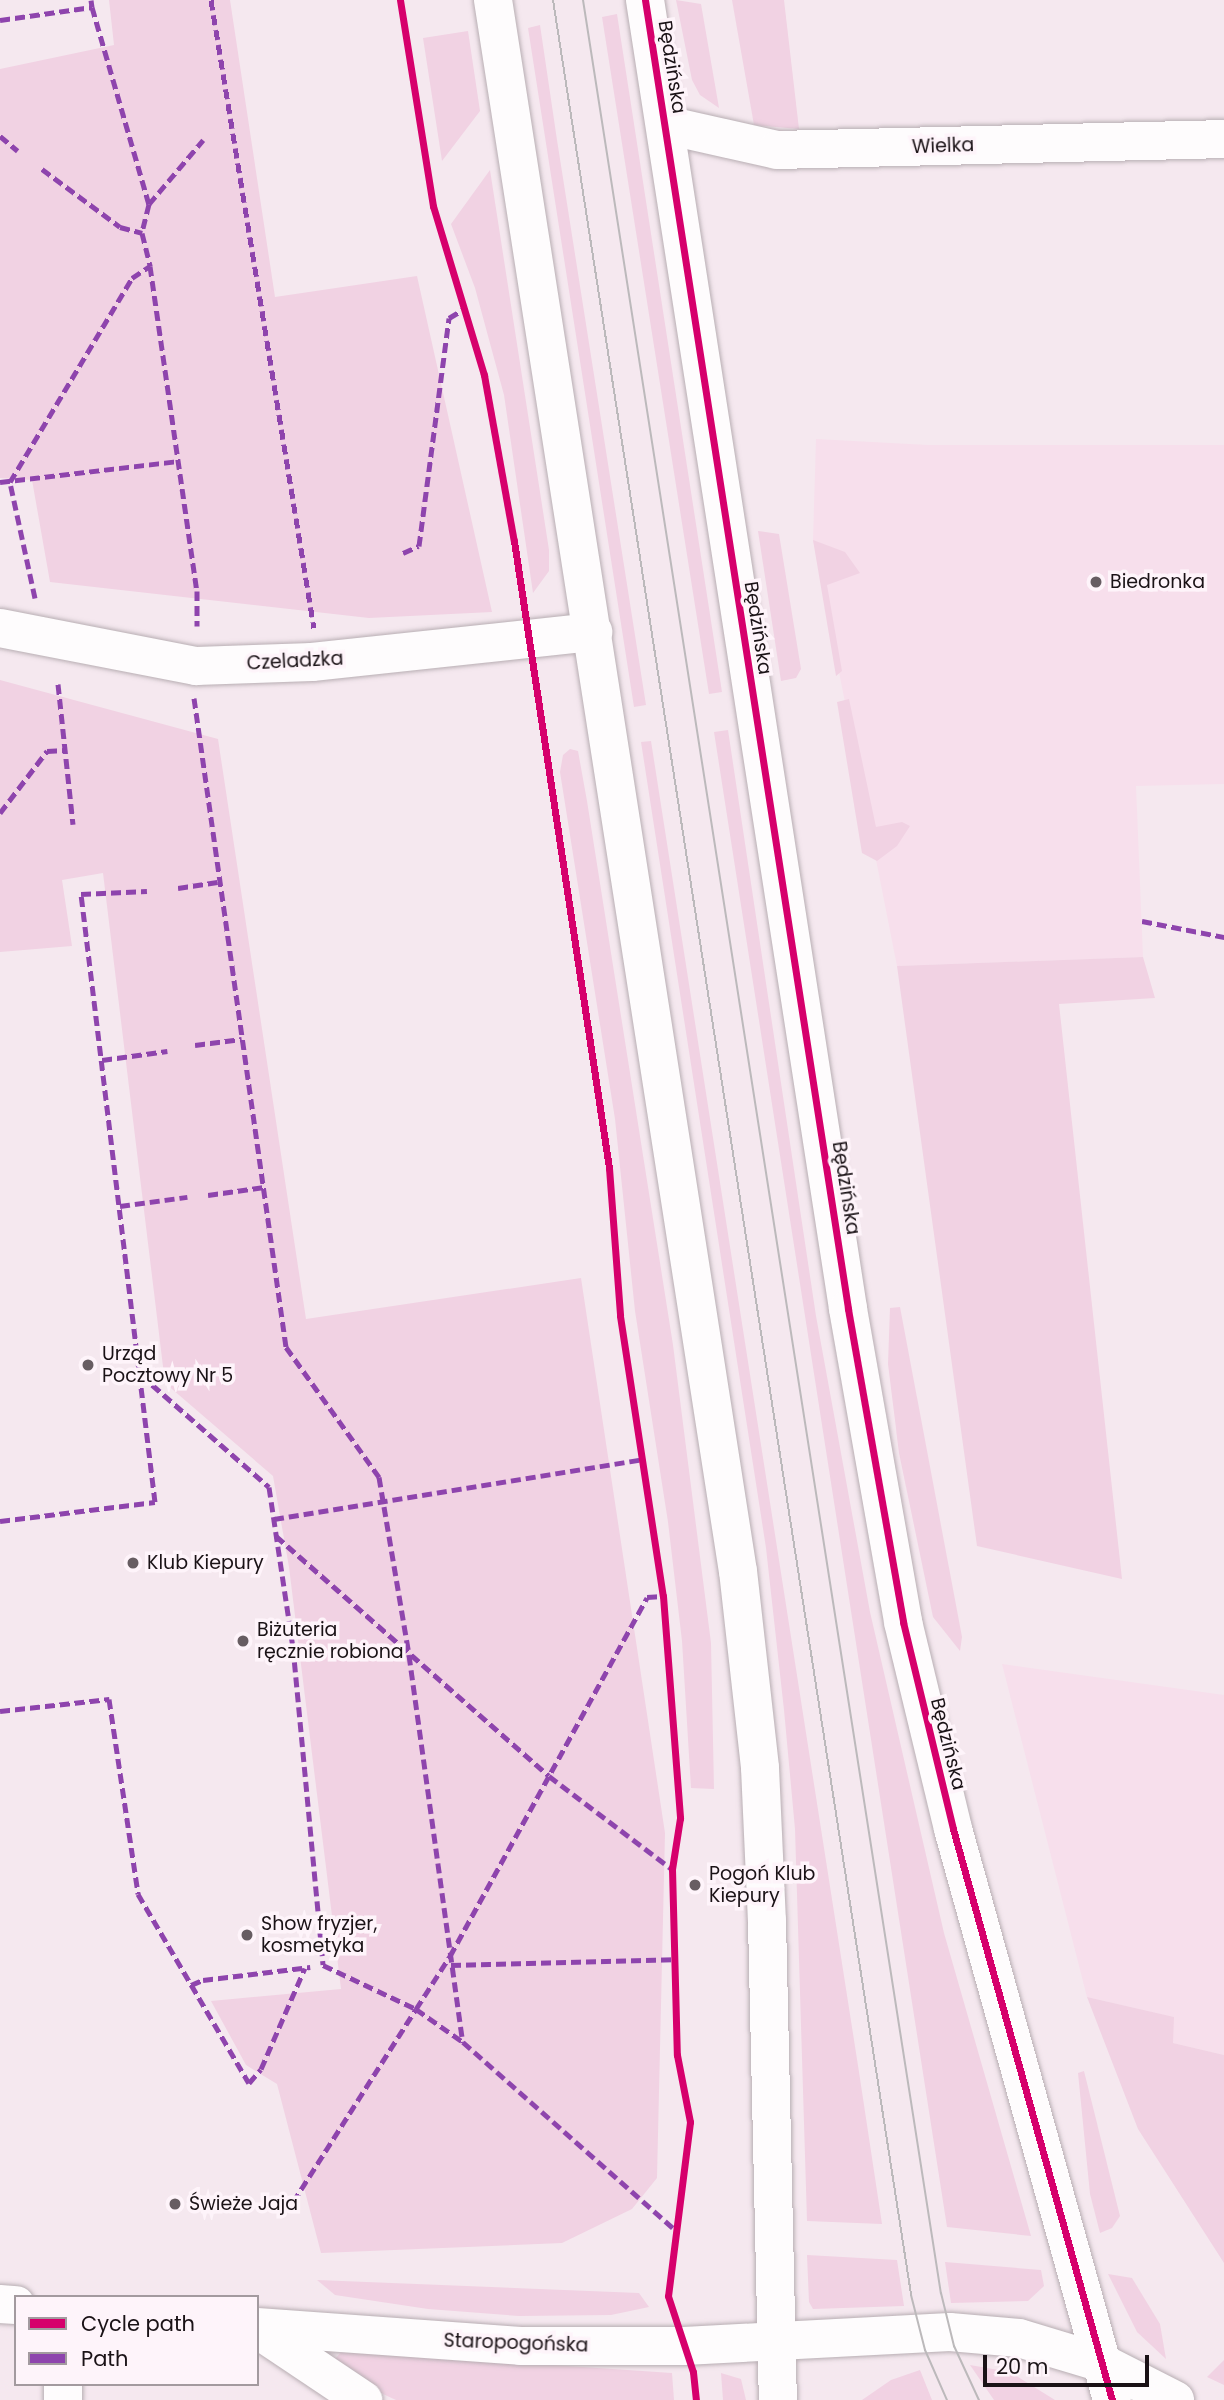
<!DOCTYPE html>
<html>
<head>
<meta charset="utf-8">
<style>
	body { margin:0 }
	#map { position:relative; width:1224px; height:2400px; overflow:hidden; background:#f5e8ef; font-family:Poppins,sans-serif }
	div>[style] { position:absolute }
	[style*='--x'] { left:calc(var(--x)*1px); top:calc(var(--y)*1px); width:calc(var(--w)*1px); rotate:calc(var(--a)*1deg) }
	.built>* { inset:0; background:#f7dfec }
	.green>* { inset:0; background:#f1d2e3 }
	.roads { filter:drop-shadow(0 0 2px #b8aeb3) drop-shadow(0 0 2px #b8aeb3) }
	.minor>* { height:38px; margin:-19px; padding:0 19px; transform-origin:19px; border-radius:19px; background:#fefcfd }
	.tram>* { height:2px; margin:-1px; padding:0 1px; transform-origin:1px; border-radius:1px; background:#bcb9bb }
	.quiet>* { height:5px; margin-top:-2.5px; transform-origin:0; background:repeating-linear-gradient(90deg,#8e44ad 0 10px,transparent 0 15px) }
	.cycleway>* { height:7px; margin:-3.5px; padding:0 3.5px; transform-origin:3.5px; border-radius:3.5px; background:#d6006c }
	.dots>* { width:19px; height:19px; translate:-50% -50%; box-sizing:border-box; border:4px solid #fef4fa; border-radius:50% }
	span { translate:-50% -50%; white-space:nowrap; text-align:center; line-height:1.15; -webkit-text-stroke:7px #fef4fa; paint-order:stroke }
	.street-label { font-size:19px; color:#1a1216 }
	.poi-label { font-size:19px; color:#1a1216 }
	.left { translate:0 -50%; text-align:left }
	.legend { position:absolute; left:14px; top:2295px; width:245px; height:91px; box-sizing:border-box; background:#fef4fa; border:2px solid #a39a9f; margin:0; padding:9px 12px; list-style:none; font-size:21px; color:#1a1216 }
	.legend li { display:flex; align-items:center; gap:14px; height:35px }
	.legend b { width:35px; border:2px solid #a39a9f }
	.scale { position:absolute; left:983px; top:2355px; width:166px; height:32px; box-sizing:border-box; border:4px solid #1a1216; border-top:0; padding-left:9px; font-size:21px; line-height:24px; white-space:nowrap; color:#1a1216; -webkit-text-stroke:5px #fef4fa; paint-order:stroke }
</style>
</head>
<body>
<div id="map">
	<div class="built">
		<i style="clip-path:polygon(816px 439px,928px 445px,1224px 445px,1224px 784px,1136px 786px,1143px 957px,897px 966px,813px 540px)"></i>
		<i style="clip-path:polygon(1002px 1664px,1224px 1695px,1224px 2055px,1173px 2043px,1173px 2017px,1087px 1997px)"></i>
	</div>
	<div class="green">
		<i style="clip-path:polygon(109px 0,230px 0,275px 297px,417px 276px,492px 612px,369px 618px,50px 582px,32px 480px,0 478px,0 69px,114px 45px)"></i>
		<i style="clip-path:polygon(676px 0,701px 4px,719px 108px,700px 95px,692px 80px)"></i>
		<i style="clip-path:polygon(732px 0,784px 0,799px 129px,754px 125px)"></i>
		<i style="clip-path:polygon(617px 14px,722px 692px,709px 694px,602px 17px)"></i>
		<i style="clip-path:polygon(540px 25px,557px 140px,646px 705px,634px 707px,528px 28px)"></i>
		<i style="clip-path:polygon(468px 31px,480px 111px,442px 161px,423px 38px)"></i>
		<i style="clip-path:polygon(490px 170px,549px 550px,549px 571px,533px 593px,504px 395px,475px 288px,451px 224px)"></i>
		<i style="clip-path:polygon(758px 531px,779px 534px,801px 669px,796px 678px,781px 681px)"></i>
		<i style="clip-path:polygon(813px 540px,845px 552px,860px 573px,827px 585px,842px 671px,836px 676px)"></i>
		<i style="clip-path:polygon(0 680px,218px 739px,306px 1319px,581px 1278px,665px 1833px,657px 2178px,632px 2209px,562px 2243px,321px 2253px,277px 2084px,246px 2065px,211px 2001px,341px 1989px,289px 1567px,273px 1476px,165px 1383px,103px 873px,62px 880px,72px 946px,0 952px)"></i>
		<i style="clip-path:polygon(849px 699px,876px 827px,902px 822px,910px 826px,897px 846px,877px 861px,862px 853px,837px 702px)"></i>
		<i style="clip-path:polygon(728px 730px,816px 1316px,870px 1612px,944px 1933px,1031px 2236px,947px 2227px,714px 732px)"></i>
		<i style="clip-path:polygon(651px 741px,859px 2072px,882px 2224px,807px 2221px,795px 1829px,784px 1710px,766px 1548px,641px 742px)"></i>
		<i style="clip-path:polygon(570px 749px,578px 751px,587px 801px,673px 1345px,711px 1643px,714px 1789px,691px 1788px,682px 1641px,668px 1522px,635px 1311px,615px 1119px,560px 772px,563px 755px)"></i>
		<i style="clip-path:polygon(1143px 957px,1155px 998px,1059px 1004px,1122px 1579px,977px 1546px,897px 966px)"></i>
		<i style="clip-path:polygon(900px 1307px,962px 1637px,960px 1651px,933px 1617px,899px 1453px,888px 1364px,890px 1308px)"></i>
		<i style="clip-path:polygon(1087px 1997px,1174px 2017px,1173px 2043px,1224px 2055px,1224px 2263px,1138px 2129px)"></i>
		<i style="clip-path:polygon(1084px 2071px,1120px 2216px,1112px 2228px,1100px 2233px,1090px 2194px,1078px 2073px)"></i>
		<i style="clip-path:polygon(807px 2255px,897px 2260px,904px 2306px,813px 2309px,809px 2302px)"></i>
		<i style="clip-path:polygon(945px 2262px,1041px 2270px,1044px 2286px,1028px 2301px,951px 2303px)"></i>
		<i style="clip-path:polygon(1108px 2274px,1132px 2278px,1160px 2324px,1166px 2359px,1137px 2332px)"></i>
		<i style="clip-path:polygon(317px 2280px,639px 2293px,649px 2307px,611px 2315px,519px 2316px,428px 2309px,335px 2295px)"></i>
		<i style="clip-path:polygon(342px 2351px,672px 2373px,674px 2400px,396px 2400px,337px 2373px,335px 2359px)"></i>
		<i style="clip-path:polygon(1224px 2360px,1224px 2385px,1207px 2377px)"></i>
		<i style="clip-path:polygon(970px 2365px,1010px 2372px,1055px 2400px,994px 2400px)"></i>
		<i style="clip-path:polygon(920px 2370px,932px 2400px,862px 2400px,891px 2380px)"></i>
		<i style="clip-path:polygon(721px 2373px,741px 2379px,746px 2400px,723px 2400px)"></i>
	</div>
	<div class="roads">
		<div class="minor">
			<i style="--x:493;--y:0;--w:1590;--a:81.14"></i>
			<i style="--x:738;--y:1571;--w:198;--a:83.6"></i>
			<i style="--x:760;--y:1768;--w:153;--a:87.4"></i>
			<i style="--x:767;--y:1921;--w:479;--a:88.7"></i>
			<i style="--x:645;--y:0;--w:1325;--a:81.18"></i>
			<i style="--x:848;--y:1309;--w:318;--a:80"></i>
			<i style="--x:903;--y:1622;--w:213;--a:76.4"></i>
			<i style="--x:953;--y:1829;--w:593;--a:74.44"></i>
			<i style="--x:666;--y:125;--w:114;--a:12.7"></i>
			<i style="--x:777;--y:150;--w:447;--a:-1.4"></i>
			<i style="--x:0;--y:628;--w:200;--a:11"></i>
			<i style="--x:196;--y:666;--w:116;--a:-2"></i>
			<i style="--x:312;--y:662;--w:283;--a:-6.1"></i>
			<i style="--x:0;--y:2304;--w:16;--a:4"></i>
			<i style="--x:257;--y:2327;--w:264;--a:4.1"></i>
			<i style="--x:520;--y:2346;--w:164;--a:0"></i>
			<i style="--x:684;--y:2346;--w:266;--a:-3"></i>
			<i style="--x:950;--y:2332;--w:69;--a:5"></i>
			<i style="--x:1019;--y:2338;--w:87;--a:16.8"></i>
			<i style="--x:1102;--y:2363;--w:82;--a:26.9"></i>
			<i style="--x:257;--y:2329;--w:128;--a:33.8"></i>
			<i style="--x:63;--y:2384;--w:16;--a:90"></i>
		</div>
	</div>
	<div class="tram">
		<i style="--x:553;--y:0;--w:2323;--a:81.13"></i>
		<i style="--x:911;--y:2295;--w:57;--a:75.7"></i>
		<i style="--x:925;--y:2350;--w:55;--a:66.3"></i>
		<i style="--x:583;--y:0;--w:2321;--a:81.13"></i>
		<i style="--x:941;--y:2293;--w:55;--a:76.2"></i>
		<i style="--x:954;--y:2346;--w:60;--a:65.2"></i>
	</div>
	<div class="quiet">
		<i style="--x:211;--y:0;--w:636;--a:80.69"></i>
		<i style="--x:92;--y:7;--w:205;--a:73.9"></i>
		<i style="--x:149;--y:204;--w:30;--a:104"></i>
		<i style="--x:0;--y:20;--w:93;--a:-8"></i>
		<i style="--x:92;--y:7;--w:7;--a:-98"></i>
		<i style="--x:0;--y:136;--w:23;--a:40"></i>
		<i style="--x:42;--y:169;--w:97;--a:36.6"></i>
		<i style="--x:120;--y:227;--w:23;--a:15"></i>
		<i style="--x:142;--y:233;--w:34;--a:76"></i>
		<i style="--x:149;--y:204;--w:84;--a:-49.8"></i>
		<i style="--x:0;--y:482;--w:179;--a:-6.7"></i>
		<i style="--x:403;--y:553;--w:17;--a:-24"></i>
		<i style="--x:419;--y:546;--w:230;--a:-82.5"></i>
		<i style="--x:449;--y:318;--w:17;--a:-31"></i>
		<i style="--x:35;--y:598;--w:119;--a:-102.2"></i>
		<i style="--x:10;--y:482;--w:238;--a:-59.1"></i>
		<i style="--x:132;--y:278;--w:22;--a:-34"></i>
		<i style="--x:150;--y:266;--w:328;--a:81.8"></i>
		<i style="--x:197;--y:591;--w:35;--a:90"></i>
		<i style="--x:58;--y:684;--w:141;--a:83.9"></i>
		<i style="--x:194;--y:698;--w:655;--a:81.93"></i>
		<i style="--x:286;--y:1347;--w:160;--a:54.4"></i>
		<i style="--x:379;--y:1477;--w:181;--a:80.4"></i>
		<i style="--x:409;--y:1655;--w:391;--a:82.1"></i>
		<i style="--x:0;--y:813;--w:78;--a:-52.8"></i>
		<i style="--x:47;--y:751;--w:18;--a:-3"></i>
		<i style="--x:178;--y:888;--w:40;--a:-8.5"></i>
		<i style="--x:1142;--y:921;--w:84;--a:11"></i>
		<i style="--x:195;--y:1045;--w:47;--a:-7.3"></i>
		<i style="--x:102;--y:1060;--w:66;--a:-7.9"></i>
		<i style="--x:208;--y:1195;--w:57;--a:-8.1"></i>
		<i style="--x:120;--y:1206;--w:68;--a:-7.7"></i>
		<i style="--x:141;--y:1375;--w:170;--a:41.2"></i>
		<i style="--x:269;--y:1487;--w:162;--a:81.5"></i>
		<i style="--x:293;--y:1647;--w:319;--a:84.6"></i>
		<i style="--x:323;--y:1965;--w:103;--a:25.3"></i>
		<i style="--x:416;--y:2009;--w:63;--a:-57.3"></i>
		<i style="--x:450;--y:1956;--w:409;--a:-61.2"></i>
		<i style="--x:647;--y:1597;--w:16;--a:-4"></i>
		<i style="--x:274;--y:1519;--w:376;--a:-9.2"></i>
		<i style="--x:0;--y:1521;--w:156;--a:-7"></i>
		<i style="--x:155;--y:1502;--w:612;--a:-96.94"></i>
		<i style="--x:81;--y:894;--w:66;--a:-2.6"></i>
		<i style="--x:276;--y:1536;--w:363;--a:41.3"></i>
		<i style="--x:549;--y:1776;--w:154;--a:37.1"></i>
		<i style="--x:0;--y:1711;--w:110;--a:-6.3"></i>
		<i style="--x:109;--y:1699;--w:197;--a:81.5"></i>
		<i style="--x:138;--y:1894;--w:219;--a:59.6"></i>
		<i style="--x:249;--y:2083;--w:18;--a:-49"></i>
		<i style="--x:261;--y:2069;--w:110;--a:-66.5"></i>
		<i style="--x:451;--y:1965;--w:223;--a:-1.5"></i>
		<i style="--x:191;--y:1985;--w:13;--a:-23"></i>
		<i style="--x:203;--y:1980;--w:108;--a:-6.9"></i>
		<i style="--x:293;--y:2202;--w:229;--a:-57.5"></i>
		<i style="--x:416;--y:2009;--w:57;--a:35.1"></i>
		<i style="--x:463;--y:2042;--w:286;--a:41.5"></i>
	</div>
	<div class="cycleway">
		<i style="--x:400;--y:0;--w:209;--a:80.9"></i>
		<i style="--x:433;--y:206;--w:177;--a:73.2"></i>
		<i style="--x:484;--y:375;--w:169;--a:79.8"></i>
		<i style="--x:514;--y:541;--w:634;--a:81.38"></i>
		<i style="--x:609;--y:1168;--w:148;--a:85.7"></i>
		<i style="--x:620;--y:1316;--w:283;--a:81.3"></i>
		<i style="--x:663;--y:1596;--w:223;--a:85.6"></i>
		<i style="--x:680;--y:1818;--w:52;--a:98.9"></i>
		<i style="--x:672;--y:1869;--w:186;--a:88.5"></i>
		<i style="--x:677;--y:2055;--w:68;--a:79"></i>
		<i style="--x:690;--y:2122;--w:175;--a:97.2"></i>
		<i style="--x:668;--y:2296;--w:80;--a:71.8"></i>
		<i style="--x:693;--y:2372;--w:28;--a:84"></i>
		<i style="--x:645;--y:0;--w:1325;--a:81.18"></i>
		<i style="--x:848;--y:1309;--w:318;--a:80"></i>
		<i style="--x:903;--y:1622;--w:213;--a:76.4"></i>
		<i style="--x:953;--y:1829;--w:593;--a:74.44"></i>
	</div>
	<div class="dots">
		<i style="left:1096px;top:582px;background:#675d62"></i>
		<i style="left:88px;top:1365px;background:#675d62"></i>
		<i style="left:133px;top:1563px;background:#675d62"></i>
		<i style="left:243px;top:1641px;background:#675d62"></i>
		<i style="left:695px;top:1885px;background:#675d62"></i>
		<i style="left:247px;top:1935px;background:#675d62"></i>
		<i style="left:175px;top:2204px;background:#675d62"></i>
	</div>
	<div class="street-label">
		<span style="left:672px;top:67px;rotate:81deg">Będzińska</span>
		<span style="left:943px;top:146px;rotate:-2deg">Wielka</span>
		<span style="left:758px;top:628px;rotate:81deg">Będzińska</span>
		<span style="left:295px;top:661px;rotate:-3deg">Czeladzka</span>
		<span style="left:846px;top:1188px;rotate:81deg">Będzińska</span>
		<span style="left:948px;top:1744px;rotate:76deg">Będzińska</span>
		<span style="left:516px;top:2343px;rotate:2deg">Staropogońska</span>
	</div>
	<div class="poi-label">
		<span class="left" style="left:1110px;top:582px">Biedronka</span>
		<span class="left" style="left:102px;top:1365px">Urząd<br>Pocztowy Nr 5</span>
		<span class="left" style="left:147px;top:1563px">Klub Kiepury</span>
		<span class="left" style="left:257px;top:1641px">Biżuteria<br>ręcznie robiona</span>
		<span class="left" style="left:709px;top:1885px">Pogoń Klub<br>Kiepury</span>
		<span class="left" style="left:261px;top:1935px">Show fryzjer,<br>kosmetyka</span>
		<span class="left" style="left:189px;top:2204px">Świeże Jaja</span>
	</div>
	<ul class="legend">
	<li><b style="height:9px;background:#d6006c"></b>Cycle path</li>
	<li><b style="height:9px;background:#8e44ad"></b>Path</li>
	</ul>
	<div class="scale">20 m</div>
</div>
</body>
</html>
